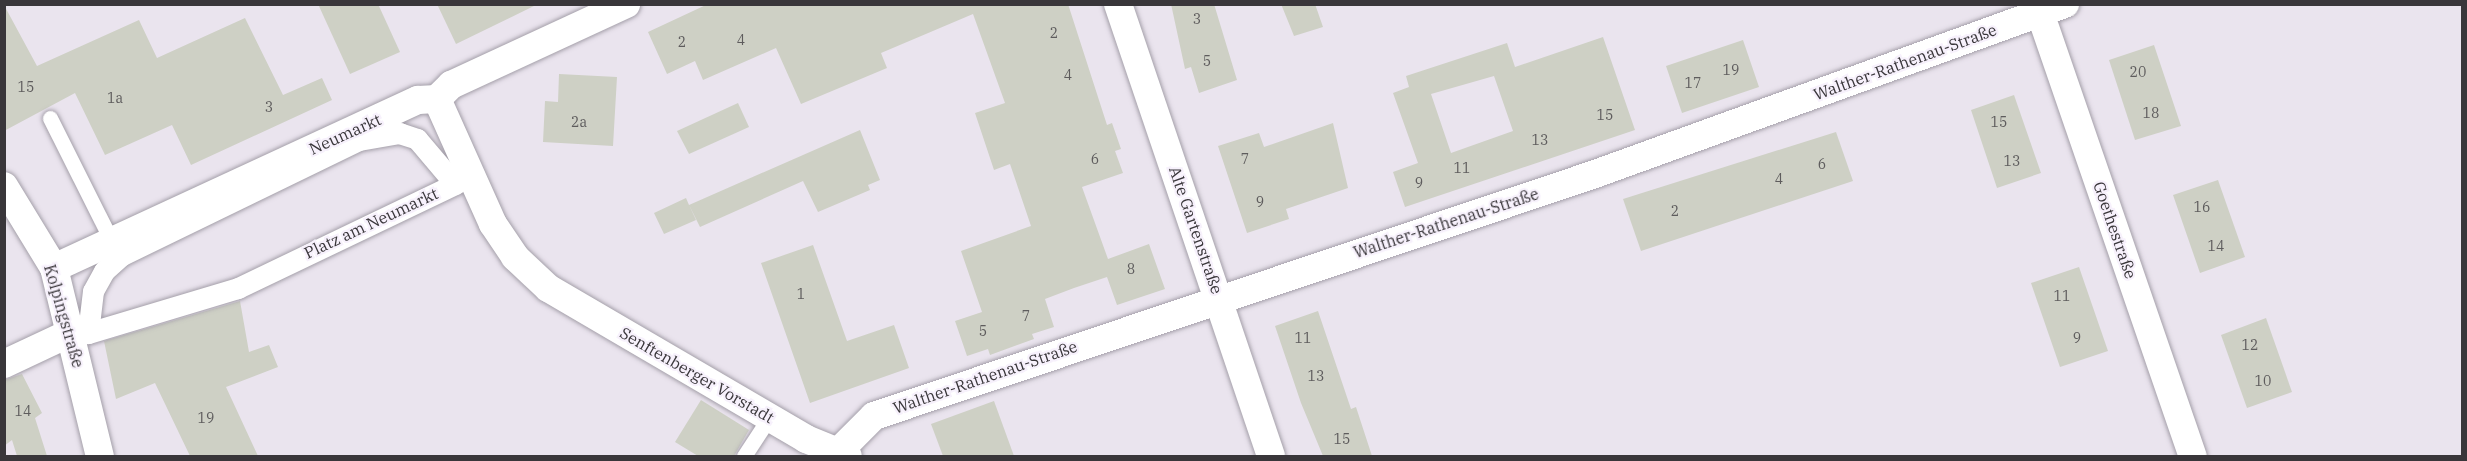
<!DOCTYPE html>
<html>
<head>
<meta charset="utf-8">
<style>
	body { margin:0 }
	#map { position:relative; width:2467px; height:461px; overflow:hidden; background:#eae4ee; font-family:"IBM Plex Serif",serif }
	div>[style] { position:absolute }
	[style*='--x'] { left:calc(var(--x)*1px); top:calc(var(--y)*1px); width:calc(var(--w)*1px); rotate:calc(var(--a)*1deg) }
	.building>* { inset:0; background:#ced0c5 }
	.roads { filter:drop-shadow(0 0 2px #a49fa9) drop-shadow(0 0 2px #a49fa9) }
	.service>* { height:15px; margin:-7.5px; padding:0 7.5px; transform-origin:7.5px; border-radius:7.5px; background:#fff }
	.pedestrian>* { height:21px; margin:-10.5px; padding:0 10.5px; transform-origin:10.5px; border-radius:10.5px; background:#fff }
	.minor>* { height:28px; margin:-14px; padding:0 14px; transform-origin:14px; border-radius:14px; background:#fff }
	span { translate:-50% -50%; white-space:nowrap; text-align:center; line-height:1.15; -webkit-text-stroke:4.5px #f7f1fc; paint-order:stroke }
	.number-label { font-size:14px; color:#5e5c5d }
	.number-label span { -webkit-text-stroke-width:0 }
	.street-label { font-size:16px; color:#39363a }
	.frame { position:absolute; inset:0; border:6px solid #39363a; pointer-events:none }
</style>
</head>
<body>
<div id="map">
	<div class="building">
		<i style="clip-path:polygon(318px 4px,378px 4px,400px 52px,350px 74px)"></i>
		<i style="clip-path:polygon(437px 4px,538px 4px,456px 44px)"></i>
		<i style="clip-path:polygon(708px 4px,1068px 4px,1107px 125px,1112px 123px,1121px 149px,1115px 151px,1123px 173px,1082px 187px,1108px 259px,1149px 244px,1165px 289px,1117px 305px,1107px 277px,1074px 288px,1045px 299px,1054px 327px,1032px 334px,1034px 339px,990px 355px,988px 349px,967px 356px,955px 321px,982px 312px,961px 251px,1031px 226px,1010px 164px,994px 170px,975px 113px,1005px 103px,973px 14px,881px 53px,887px 68px,801px 104px,776px 48px,703px 80px,695px 61px,667px 74px,648px 32px)"></i>
		<i style="clip-path:polygon(1171px 4px,1214px 4px,1237px 80px,1199px 93px,1191px 67px,1185px 69px)"></i>
		<i style="clip-path:polygon(1281px 4px,1315px 4px,1323px 27px,1294px 36px)"></i>
		<i style="clip-path:polygon(4px 5px,37px 66px,139px 20px,157px 58px,245px 18px,283px 95px,322px 78px,332px 100px,191px 165px,172px 125px,105px 155px,75px 93px,4px 131px)"></i>
		<i style="clip-path:polygon(evenodd,1603px 37px,1635px 130px,1405px 207px,1393px 172px,1418px 163px,1393px 93px,1409px 87px,1406px 76px,1507px 43px,1515px 67px,1603px 37px,1494px 76px,1513px 131px,1451px 153px,1431px 94px,1494px 76px)"></i>
		<i style="clip-path:polygon(1743px 40px,1759px 87px,1682px 113px,1666px 66px)"></i>
		<i style="clip-path:polygon(2154px 45px,2181px 126px,2135px 140px,2109px 60px)"></i>
		<i style="clip-path:polygon(559px 74px,617px 77px,613px 146px,543px 142px,545px 101px,558px 102px)"></i>
		<i style="clip-path:polygon(2014px 95px,2041px 173px,1997px 188px,1971px 110px)"></i>
		<i style="clip-path:polygon(738px 103px,749px 127px,689px 154px,677px 131px)"></i>
		<i style="clip-path:polygon(1333px 123px,1348px 188px,1286px 209px,1289px 219px,1247px 233px,1218px 146px,1259px 133px,1264px 147px)"></i>
		<i style="clip-path:polygon(860px 130px,880px 180px,868px 185px,870px 190px,818px 212px,803px 181px,700px 227px,689px 205px,696px 220px,664px 234px,654px 213px,686px 198px,689px 205px)"></i>
		<i style="clip-path:polygon(1836px 132px,1853px 181px,1641px 251px,1623px 199px)"></i>
		<i style="clip-path:polygon(2218px 180px,2245px 257px,2200px 273px,2173px 195px)"></i>
		<i style="clip-path:polygon(813px 245px,847px 341px,894px 325px,909px 368px,810px 403px,761px 263px)"></i>
		<i style="clip-path:polygon(2079px 267px,2108px 351px,2060px 367px,2031px 283px)"></i>
		<i style="clip-path:polygon(240px 301px,249px 352px,269px 345px,278px 367px,226px 387px,258px 456px,190px 456px,155px 383px,116px 399px,104px 341px)"></i>
		<i style="clip-path:polygon(1318px 311px,1351px 409px,1356px 407px,1372px 456px,1323px 456px,1301px 403px,1275px 326px)"></i>
		<i style="clip-path:polygon(2266px 318px,2292px 392px,2247px 408px,2221px 335px)"></i>
		<i style="clip-path:polygon(22px 374px,42px 413px,35px 418px,47px 456px,17px 456px,12px 440px,4px 446px,4px 380px)"></i>
		<i style="clip-path:polygon(701px 400px,749px 430px,734px 456px,698px 456px,675px 442px)"></i>
		<i style="clip-path:polygon(994px 401px,1014px 456px,943px 456px,931px 424px)"></i>
	</div>
	<div class="roads">
		<div class="service">
			<i style="--x:50;--y:118;--w:139;--a:63.4"></i>
			<i style="--x:744;--y:456;--w:45;--a:-56.7"></i>
		</div>
		<div class="pedestrian">
			<i style="--x:399;--y:133;--w:19;--a:18"></i>
			<i style="--x:417;--y:139;--w:59;--a:49.8"></i>
			<i style="--x:455;--y:184;--w:241;--a:154.4"></i>
			<i style="--x:238;--y:288;--w:157;--a:163.3"></i>
			<i style="--x:88;--y:333;--w:42;--a:-83.2"></i>
			<i style="--x:93;--y:291;--w:23;--a:-61"></i>
			<i style="--x:104;--y:271;--w:24;--a:-42"></i>
			<i style="--x:122;--y:255;--w:263;--a:-25.9"></i>
			<i style="--x:359;--y:140;--w:41;--a:-9.9"></i>
		</div>
		<div class="minor">
			<i style="--x:1118;--y:4;--w:477;--a:71.3"></i>
			<i style="--x:2037;--y:4;--w:478;--a:71"></i>
			<i style="--x:437;--y:99;--w:20;--a:-45"></i>
			<i style="--x:451;--y:85;--w:193;--a:-24.8"></i>
			<i style="--x:4;--y:186;--w:96;--a:58.6"></i>
			<i style="--x:54;--y:268;--w:194;--a:76.3"></i>
			<i style="--x:54;--y:268;--w:401;--a:-24.8"></i>
			<i style="--x:418;--y:100;--w:19;--a:-3"></i>
			<i style="--x:437;--y:99;--w:137;--a:65.9"></i>
			<i style="--x:493;--y:224;--w:40;--a:56"></i>
			<i style="--x:515;--y:257;--w:45;--a:43.2"></i>
			<i style="--x:548;--y:288;--w:299;--a:30.3"></i>
			<i style="--x:806;--y:439;--w:45;--a:22"></i>
			<i style="--x:4;--y:364;--w:75;--a:-25.2"></i>
			<i style="--x:838;--y:452;--w:51;--a:-45"></i>
			<i style="--x:874;--y:416;--w:761;--a:-18.55"></i>
			<i style="--x:1595;--y:174;--w:500;--a:-19.9"></i>
		</div>
	</div>
	<div class="number-label">
		<span style="left:1197px;top:19px">3</span>
		<span style="left:1054px;top:33px">2</span>
		<span style="left:741px;top:40px">4</span>
		<span style="left:682px;top:42px">2</span>
		<span style="left:1207px;top:61px">5</span>
		<span style="left:1731px;top:70px">19</span>
		<span style="left:2138px;top:72px">20</span>
		<span style="left:1068px;top:75px">4</span>
		<span style="left:1693px;top:83px">17</span>
		<span style="left:26px;top:87px">15</span>
		<span style="left:115px;top:98px">1a</span>
		<span style="left:269px;top:107px">3</span>
		<span style="left:2151px;top:113px">18</span>
		<span style="left:1605px;top:115px">15</span>
		<span style="left:579px;top:122px">2a</span>
		<span style="left:1999px;top:122px">15</span>
		<span style="left:1540px;top:140px">13</span>
		<span style="left:1095px;top:159px">6</span>
		<span style="left:1245px;top:159px">7</span>
		<span style="left:2012px;top:161px">13</span>
		<span style="left:1822px;top:164px">6</span>
		<span style="left:1462px;top:168px">11</span>
		<span style="left:1779px;top:179px">4</span>
		<span style="left:1419px;top:183px">9</span>
		<span style="left:1260px;top:202px">9</span>
		<span style="left:2202px;top:207px">16</span>
		<span style="left:1675px;top:211px">2</span>
		<span style="left:2216px;top:246px">14</span>
		<span style="left:1131px;top:269px">8</span>
		<span style="left:801px;top:294px">1</span>
		<span style="left:2062px;top:296px">11</span>
		<span style="left:1026px;top:316px">7</span>
		<span style="left:983px;top:331px">5</span>
		<span style="left:1303px;top:338px">11</span>
		<span style="left:2077px;top:338px">9</span>
		<span style="left:2250px;top:345px">12</span>
		<span style="left:1316px;top:376px">13</span>
		<span style="left:2263px;top:381px">10</span>
		<span style="left:23px;top:411px">14</span>
		<span style="left:206px;top:418px">19</span>
		<span style="left:1342px;top:439px">15</span>
	</div>
	<div class="street-label">
		<span style="left:1905px;top:62px;rotate:-20deg">Walther-Rathenau-Straße</span>
		<span style="left:345px;top:134px;rotate:-24deg">Neumarkt</span>
		<span style="left:371px;top:223px;rotate:-25deg">Platz am Neumarkt</span>
		<span style="left:1446px;top:223px;rotate:-18deg">Walther-Rathenau-Straße</span>
		<span style="left:1196px;top:230px;rotate:71deg">Alte Gartenstraße</span>
		<span style="left:2115px;top:230px;rotate:71deg">Goethestraße</span>
		<span style="left:64px;top:316px;rotate:74deg">Kolpingstraße</span>
		<span style="left:697px;top:375px;rotate:30deg">Senftenberger Vorstadt</span>
		<span style="left:985px;top:377px;rotate:-19deg">Walther-Rathenau-Straße</span>
	</div>
	<div class="frame"></div>
</div>
</body>
</html>
